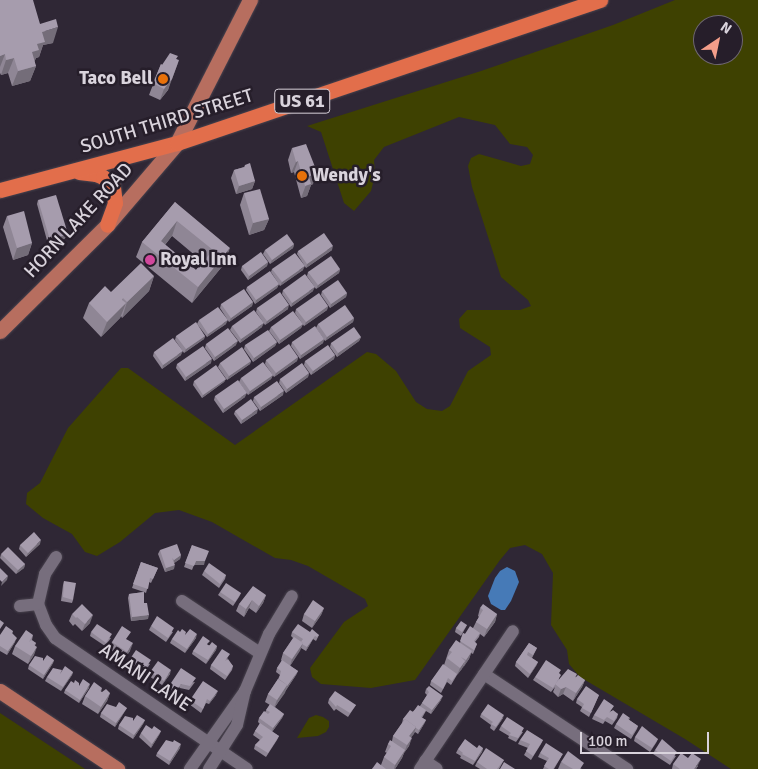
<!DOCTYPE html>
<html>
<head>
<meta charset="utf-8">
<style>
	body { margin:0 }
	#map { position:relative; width:758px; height:769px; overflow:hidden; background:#2f2735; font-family:Signika,sans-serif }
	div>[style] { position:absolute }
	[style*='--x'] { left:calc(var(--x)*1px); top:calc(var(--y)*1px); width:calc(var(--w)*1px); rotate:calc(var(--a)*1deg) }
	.green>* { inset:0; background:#3e4101 }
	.water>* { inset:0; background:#467ab7 }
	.roads { filter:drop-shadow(0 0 1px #49434e) drop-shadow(0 0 1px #49434e) }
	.minor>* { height:12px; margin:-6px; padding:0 6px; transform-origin:6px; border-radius:6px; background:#776e7d }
	.major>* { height:15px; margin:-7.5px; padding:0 7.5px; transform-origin:7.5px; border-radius:7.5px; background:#b76e5f }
	.highway>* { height:15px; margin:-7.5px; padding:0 7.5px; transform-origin:7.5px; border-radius:7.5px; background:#e26e4b }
	.wall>* { inset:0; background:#8f8695 }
	.shaded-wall>* { inset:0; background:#746d79 }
	.building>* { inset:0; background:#a69cad }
	.dots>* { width:14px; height:14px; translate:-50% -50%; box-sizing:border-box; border:2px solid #261e2a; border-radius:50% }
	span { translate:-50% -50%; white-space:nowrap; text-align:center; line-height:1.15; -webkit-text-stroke:5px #261e2a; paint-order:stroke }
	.shield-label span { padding:1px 4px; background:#261e2a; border:1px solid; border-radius:4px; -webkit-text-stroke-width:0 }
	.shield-label { font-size:18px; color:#d9d3dc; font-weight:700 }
	.poi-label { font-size:19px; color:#d9d3dc; font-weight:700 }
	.right { translate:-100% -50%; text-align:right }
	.left { translate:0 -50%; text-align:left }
	.street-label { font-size:19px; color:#d9d3dc }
	.north { position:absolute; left:693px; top:15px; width:50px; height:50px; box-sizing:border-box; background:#261e2a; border:1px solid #6e6671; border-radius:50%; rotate:34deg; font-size:14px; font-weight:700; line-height:20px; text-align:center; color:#d9d3dc }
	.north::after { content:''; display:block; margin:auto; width:18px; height:22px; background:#f49e8a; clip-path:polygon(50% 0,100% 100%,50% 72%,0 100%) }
	.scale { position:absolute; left:580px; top:732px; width:129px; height:22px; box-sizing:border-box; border:2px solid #d9d3dc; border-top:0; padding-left:6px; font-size:15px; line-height:18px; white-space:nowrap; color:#d9d3dc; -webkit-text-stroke:4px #261e2a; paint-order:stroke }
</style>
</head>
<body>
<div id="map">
	<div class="green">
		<i style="clip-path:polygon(evenodd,675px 0,758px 0,758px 769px,731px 769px,685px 739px,580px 677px,569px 664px,567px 650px,551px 625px,553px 573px,542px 554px,525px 545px,510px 548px,500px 560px,415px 680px,371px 688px,321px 684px,312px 677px,310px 668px,344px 622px,368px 606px,365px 599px,308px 566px,291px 560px,275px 558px,212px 522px,179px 510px,155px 513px,120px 542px,97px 556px,85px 552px,72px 534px,43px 518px,26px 504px,27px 493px,40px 483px,68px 428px,121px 368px,128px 368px,235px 445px,367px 352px,376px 354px,396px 371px,416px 402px,427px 409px,442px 411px,450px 406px,468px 371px,491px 355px,490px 347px,460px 328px,459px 319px,467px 310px,520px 310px,531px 306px,528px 300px,501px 277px,472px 187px,468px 166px,471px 158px,479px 154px,521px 166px,530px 164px,533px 155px,527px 147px,510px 144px,495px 125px,459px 117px,384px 147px,374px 160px,375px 175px,371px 191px,354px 211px,344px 203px,321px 132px,307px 126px,481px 71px,613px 25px,675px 0,703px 25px,733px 25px,733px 55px,703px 55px,703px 25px)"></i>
		<i style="clip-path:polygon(0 713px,85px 769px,0 769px)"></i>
		<i style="clip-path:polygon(316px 715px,323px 717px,329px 721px,329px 727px,326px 732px,318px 736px,297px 738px,309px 718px)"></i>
	</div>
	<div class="water">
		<i style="clip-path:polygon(507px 567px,515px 571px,519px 582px,511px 601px,505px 610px,501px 610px,491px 604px,488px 596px,495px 578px,500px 571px)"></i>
	</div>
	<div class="roads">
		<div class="minor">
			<i style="--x:56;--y:557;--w:20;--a:123"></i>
			<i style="--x:45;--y:574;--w:31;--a:103"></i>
			<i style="--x:38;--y:604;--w:22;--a:69"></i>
			<i style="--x:46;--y:625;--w:16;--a:55"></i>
			<i style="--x:55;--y:638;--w:232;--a:34.3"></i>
			<i style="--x:182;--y:601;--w:94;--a:33.7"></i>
			<i style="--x:20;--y:606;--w:18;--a:-6"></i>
			<i style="--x:484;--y:674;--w:172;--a:33.6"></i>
			<i style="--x:425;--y:761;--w:14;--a:34"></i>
			<i style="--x:190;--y:769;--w:95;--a:-54.8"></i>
			<i style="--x:245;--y:691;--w:62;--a:-67.2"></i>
			<i style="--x:269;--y:634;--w:44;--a:-58.8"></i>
			<i style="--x:209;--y:769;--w:52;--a:-57.5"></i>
			<i style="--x:237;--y:725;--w:35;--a:-77"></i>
			<i style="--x:420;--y:769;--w:166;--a:-56"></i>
		</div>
		<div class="major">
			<i style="--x:0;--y:331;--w:151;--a:-44.7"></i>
			<i style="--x:107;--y:225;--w:108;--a:-49.5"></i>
			<i style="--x:177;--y:143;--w:161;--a:-63"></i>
			<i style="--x:0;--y:691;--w:141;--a:33.7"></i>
		</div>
		<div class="highway">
			<i style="--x:79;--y:172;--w:17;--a:7"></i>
			<i style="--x:96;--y:174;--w:8;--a:23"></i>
			<i style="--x:103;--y:177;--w:14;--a:45"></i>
			<i style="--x:113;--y:187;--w:16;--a:83"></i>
			<i style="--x:115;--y:203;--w:23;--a:110"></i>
			<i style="--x:0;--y:190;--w:183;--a:-14.9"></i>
			<i style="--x:177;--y:143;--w:447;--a:-18.7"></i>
		</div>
	</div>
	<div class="wall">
		<i style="clip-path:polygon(0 0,40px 24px,53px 43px,43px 45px,39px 57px,36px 58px,34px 62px,36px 66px,30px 81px,12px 86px,8px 73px,1px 75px,0 73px)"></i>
		<i style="clip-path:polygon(177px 59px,168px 90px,160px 100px,149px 95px,161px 64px,162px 65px)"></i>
		<i style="clip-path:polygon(292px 148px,313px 184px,311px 185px,307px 196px,301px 198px,294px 172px,291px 173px,288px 160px)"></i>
		<i style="clip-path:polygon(245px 165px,255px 181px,252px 189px,236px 194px,231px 178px,234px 170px,244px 167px)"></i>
		<i style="clip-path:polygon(244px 193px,269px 219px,264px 230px,249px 235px,240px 205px)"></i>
		<i style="clip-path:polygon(38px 200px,67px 238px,48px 244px,37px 204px)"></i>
		<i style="clip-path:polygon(evenodd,175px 202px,225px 263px,192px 303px,136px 257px,142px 242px,175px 202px,172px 236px,203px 262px,196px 270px,165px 245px,172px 236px)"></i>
		<i style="clip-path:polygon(7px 216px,32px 243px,28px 255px,13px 260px,3px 227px)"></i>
		<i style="clip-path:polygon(294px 244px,293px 248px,270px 264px,263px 254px,265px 250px)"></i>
		<i style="clip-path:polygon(332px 250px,306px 268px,297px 254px,298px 251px)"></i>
		<i style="clip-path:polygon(268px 262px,267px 266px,248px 280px,241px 270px,242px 266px)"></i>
		<i style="clip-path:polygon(272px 269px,303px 270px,280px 286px,271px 272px)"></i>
		<i style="clip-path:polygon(340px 269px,339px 273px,316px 289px,307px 276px,308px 272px)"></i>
		<i style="clip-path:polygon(154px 276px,149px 291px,122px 318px,121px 316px,120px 318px,101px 337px,83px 318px,89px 303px,111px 292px)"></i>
		<i style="clip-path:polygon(279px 284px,277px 288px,255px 304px,246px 290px,247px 287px)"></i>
		<i style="clip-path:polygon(283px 290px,313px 291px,291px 307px,282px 294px)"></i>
		<i style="clip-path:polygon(322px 291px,347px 293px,346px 297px,330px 308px,321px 295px)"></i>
		<i style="clip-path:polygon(253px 302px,252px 306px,229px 322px,220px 308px,221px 304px)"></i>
		<i style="clip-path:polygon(328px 306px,327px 310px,304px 326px,295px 313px,296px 309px)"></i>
		<i style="clip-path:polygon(257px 308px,288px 309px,265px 325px,256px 312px)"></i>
		<i style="clip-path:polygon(354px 318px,353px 322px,325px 341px,316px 328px,318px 324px)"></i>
		<i style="clip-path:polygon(199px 320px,226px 324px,207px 337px,197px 324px)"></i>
		<i style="clip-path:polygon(303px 324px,301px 328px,279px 344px,269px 331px,271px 327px)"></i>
		<i style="clip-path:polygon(232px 326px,262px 327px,240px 343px,230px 330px)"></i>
		<i style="clip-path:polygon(176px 336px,205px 336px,204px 339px,184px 353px,175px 340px)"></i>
		<i style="clip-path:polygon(361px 337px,359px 341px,337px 357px,330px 347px,331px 343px)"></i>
		<i style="clip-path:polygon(324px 339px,323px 343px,300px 359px,291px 346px,292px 342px)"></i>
		<i style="clip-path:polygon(277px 342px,275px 346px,253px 362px,244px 349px,245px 345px)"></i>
		<i style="clip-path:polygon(206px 344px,236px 345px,214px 361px,205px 348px)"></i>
		<i style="clip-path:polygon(154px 352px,181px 355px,162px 369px,153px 356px)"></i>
		<i style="clip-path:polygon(335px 355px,334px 359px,311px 375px,304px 365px,305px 361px)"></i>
		<i style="clip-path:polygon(298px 357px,297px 361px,274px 377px,265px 364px,266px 360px)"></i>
		<i style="clip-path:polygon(251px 361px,250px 364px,227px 380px,218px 367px,220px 363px)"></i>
		<i style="clip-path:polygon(211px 363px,185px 381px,176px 368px,177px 364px)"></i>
		<i style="clip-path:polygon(309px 373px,308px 377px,286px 393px,279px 383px,280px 379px)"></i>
		<i style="clip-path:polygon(273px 375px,271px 379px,248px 395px,239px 382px,241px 378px)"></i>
		<i style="clip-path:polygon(226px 379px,224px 382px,202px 398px,193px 385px,194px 381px)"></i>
		<i style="clip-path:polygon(283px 395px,260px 411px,253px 401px,254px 397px)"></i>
		<i style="clip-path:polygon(215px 396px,245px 397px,223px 413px,214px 400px)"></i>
		<i style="clip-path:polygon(235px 411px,257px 413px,241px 424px,234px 414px)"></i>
		<i style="clip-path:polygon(40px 544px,26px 557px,19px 549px,20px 545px)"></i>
		<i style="clip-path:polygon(192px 545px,204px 565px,194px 565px,192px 570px,184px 567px)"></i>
		<i style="clip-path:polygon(160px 550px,181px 555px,180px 559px,174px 563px,174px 569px,165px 572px,158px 554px)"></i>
		<i style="clip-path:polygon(1px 554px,25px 564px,24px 568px,16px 574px,0 558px)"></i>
		<i style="clip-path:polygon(141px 562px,158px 568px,151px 583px,149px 582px,146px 593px,144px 592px,144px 603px,148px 619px,131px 621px,128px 598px,129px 594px,144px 592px,132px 588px)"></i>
		<i style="clip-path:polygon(204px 571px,226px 575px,225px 579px,219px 588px,202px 575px)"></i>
		<i style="clip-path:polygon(64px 581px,73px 600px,72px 603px,61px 601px,63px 585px)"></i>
		<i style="clip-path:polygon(220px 592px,241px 593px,239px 597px,233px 606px,218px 595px)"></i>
		<i style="clip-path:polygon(266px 595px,263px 603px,256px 613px,249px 608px,244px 617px,236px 611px,239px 604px)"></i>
		<i style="clip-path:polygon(324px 608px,321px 615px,312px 628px,302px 621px,304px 614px)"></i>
		<i style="clip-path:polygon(480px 608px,497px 614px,495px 622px,484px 637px,480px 634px,479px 637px,475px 642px,477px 644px,473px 654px,471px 653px,469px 659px,457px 675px,451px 685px,447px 682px,441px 693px,430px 685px,431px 681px,444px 665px,449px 650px,460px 643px,463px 633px,465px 634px,473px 628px,476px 622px,479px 617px,478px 616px)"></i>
		<i style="clip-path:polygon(72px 614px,90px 623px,82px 631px,75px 624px,73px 626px,69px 621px)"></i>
		<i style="clip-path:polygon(467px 625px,461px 636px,455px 632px,456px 628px)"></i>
		<i style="clip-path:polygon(151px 626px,173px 632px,166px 642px,149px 630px)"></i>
		<i style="clip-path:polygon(13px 631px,12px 634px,15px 642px,7px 655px,0 651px,0 635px)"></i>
		<i style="clip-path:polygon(91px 632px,111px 638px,105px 646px,90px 636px)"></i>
		<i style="clip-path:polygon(292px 632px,310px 632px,319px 635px,316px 641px,313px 639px,306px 651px,301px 648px,290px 666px,298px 671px,296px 675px,275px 707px,284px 714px,282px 718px,272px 732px,279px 736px,277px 740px,266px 757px,254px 749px,255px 745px,260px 740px,253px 735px,255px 731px,260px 724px,258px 722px,259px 718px,265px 712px,270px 705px,265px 702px,268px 694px,278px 679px,280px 675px,276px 672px,277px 668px,282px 661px,281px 660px,283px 653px,293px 638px,291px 636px)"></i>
		<i style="clip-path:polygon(33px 635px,32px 640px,36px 643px,35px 646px,34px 655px,28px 664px,12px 654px,15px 646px)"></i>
		<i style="clip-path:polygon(185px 635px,196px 638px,185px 653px,170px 643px,172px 639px)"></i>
		<i style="clip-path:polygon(128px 640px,130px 651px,124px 659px,109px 649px,112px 642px)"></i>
		<i style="clip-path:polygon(529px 643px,537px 648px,532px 658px,538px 662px,536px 666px,528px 678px,515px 666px,516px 662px)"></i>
		<i style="clip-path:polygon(208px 645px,217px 646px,216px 650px,206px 664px,192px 654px,193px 651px)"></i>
		<i style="clip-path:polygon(228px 658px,227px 660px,233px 666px,232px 670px,225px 680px,210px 669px,211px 665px)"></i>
		<i style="clip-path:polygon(130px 659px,150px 664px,144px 673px,128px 662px)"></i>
		<i style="clip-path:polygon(54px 660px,53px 663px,43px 679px,28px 669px,29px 665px,43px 661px)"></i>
		<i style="clip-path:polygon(73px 672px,72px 675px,61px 691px,45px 681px,47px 677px)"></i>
		<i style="clip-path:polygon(150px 672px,170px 674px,162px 685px,149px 676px)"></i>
		<i style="clip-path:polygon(559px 674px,559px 680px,576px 677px,585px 680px,582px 687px,573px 701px,563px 694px,558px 697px,553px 692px,555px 687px,551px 692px,533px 680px,535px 677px)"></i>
		<i style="clip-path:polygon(195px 682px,189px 690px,180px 688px,175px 695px,167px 690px,169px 686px)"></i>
		<i style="clip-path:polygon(79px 686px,89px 688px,79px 703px,64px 693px,65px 690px)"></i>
		<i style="clip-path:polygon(102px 688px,101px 692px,110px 693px,107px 701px,98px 714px,82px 704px,85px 696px)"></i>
		<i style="clip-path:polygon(426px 689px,441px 700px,431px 714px,426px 711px,422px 718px,426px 720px,424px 724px,418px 734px,415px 732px,411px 737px,409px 746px,404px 753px,402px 758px,395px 769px,372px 769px,381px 765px,384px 757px,387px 753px,385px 752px,388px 744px,392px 741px,393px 736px,402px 723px,403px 719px,420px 706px,422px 703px,427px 695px,425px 693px)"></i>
		<i style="clip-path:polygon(216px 695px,209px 704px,206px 703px,201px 713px,189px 704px,190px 700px)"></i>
		<i style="clip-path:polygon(599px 695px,589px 717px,580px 711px,582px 707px,576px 703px,577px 699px)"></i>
		<i style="clip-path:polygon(329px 699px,356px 705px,348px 717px,336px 709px,334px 711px,328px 703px)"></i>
		<i style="clip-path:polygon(116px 707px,127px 708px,125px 711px,115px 727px,100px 717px,101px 713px)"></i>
		<i style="clip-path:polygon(612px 711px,618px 714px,617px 718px,612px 725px,605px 721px,603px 724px,592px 719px,594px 715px)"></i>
		<i style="clip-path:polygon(481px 714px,503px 718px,494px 731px,490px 728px,491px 725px,480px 717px)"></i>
		<i style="clip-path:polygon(630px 718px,629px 720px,638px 726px,637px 729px,631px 739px,614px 728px,616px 724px)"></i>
		<i style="clip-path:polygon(145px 720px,143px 724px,133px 739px,118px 729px,119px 725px,133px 721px)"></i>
		<i style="clip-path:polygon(501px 726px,523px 732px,516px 742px,508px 738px,509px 736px,499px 730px)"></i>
		<i style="clip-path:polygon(152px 729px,161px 731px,159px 735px,151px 748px,139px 737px,141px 733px)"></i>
		<i style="clip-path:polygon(635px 737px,658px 739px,656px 743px,650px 752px,634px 741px)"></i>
		<i style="clip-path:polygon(520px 740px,543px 740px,541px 744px,531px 760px,524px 755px,528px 748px,518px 744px)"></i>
		<i style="clip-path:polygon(180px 748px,169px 765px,156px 756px,157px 753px)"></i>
		<i style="clip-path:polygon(477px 748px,483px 748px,482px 752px,473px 765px,460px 758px,461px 756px,456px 753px,458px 749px)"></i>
		<i style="clip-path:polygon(655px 750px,676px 756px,670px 765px,653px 754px)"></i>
		<i style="clip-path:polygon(540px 753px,561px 757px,554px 769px,543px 769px,547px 761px,538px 757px)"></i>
		<i style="clip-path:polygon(504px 760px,499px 769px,480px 769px,475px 766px,477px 762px)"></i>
		<i style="clip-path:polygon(561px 762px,582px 769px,558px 769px)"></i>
		<i style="clip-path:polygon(673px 764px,698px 766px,696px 769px,672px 769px)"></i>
	</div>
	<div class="shaded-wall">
		<i style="clip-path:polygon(58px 27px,53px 43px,43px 45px,39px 57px,36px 58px,33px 65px,32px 52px,42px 32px)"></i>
		<i style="clip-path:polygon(5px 54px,0 67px,0 56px)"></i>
		<i style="clip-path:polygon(14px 58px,8px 73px,1px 75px,6px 60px)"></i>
		<i style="clip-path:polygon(179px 60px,168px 90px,160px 100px,164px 89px)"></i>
		<i style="clip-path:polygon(36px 66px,30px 81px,12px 86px,18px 71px)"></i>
		<i style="clip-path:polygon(298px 161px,294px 172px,291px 173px,296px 162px)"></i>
		<i style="clip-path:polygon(317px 172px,313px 184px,311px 185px,307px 196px,301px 198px,309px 177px)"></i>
		<i style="clip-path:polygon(255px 181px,252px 189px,236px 194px,239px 186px)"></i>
		<i style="clip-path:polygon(269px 219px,264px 230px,249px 235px,253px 223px)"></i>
		<i style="clip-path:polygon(177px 221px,172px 236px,157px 254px,161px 241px)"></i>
		<i style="clip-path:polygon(68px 234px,67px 238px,48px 244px,50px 240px)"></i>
		<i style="clip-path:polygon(32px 243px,28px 255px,13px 260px,17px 248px)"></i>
		<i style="clip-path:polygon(294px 244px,293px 248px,270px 264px,272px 260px)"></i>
		<i style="clip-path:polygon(333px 246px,332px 250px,306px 268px,307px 264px)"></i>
		<i style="clip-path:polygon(230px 248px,225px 263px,192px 303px,198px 287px)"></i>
		<i style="clip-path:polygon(268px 262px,267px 266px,248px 280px,249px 276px)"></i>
		<i style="clip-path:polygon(305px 266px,303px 270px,280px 286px,282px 282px)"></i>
		<i style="clip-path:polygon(340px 269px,339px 273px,316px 289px,318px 285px)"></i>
		<i style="clip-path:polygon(154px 276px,149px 291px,122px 318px,127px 302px)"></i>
		<i style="clip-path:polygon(279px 284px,277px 288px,255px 304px,256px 300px)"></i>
		<i style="clip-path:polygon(315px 287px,313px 291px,291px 307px,292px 303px)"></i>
		<i style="clip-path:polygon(347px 293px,346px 297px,330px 308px,331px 304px)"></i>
		<i style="clip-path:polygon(123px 298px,119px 309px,126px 303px,120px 318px,101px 337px,107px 322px)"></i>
		<i style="clip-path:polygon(253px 302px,252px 306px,229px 322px,231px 318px)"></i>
		<i style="clip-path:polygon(289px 305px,288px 309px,265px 325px,267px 321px)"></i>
		<i style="clip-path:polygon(328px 306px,327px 310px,304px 326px,306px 322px)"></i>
		<i style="clip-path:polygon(354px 318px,353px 322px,325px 341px,327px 337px)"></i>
		<i style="clip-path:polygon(228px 320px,226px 324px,207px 337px,208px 334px)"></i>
		<i style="clip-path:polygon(264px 323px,262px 327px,240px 343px,241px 339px)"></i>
		<i style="clip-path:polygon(303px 324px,301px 328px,279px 344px,280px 340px)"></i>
		<i style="clip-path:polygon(205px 336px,204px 339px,184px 353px,186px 349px)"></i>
		<i style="clip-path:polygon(361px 337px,359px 341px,337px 357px,338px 353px)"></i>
		<i style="clip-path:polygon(324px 339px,323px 343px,300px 359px,301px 355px)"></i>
		<i style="clip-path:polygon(238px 341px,236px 345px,214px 361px,215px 357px)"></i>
		<i style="clip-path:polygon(277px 342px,275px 346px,253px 362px,254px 358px)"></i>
		<i style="clip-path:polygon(183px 351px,181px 355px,162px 369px,163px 365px)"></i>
		<i style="clip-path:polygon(335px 355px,334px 359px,311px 375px,313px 371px)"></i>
		<i style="clip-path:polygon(298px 357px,297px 361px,274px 377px,276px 373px)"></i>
		<i style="clip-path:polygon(212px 359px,211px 363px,185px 381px,186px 377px)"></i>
		<i style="clip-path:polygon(251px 361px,250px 364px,227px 380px,229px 376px)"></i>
		<i style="clip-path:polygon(309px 373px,308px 377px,286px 393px,287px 389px)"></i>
		<i style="clip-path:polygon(273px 375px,271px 379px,248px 395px,250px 391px)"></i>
		<i style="clip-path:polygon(226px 379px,224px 382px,202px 398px,203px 395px)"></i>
		<i style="clip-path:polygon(284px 391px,283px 395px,260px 411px,261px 407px)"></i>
		<i style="clip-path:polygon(247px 393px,245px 397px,223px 413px,224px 409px)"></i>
		<i style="clip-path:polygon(258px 409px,257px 413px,241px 424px,242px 420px)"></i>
		<i style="clip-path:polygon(41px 540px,40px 544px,26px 557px,28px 553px)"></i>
		<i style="clip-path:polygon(181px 555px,180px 559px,173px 564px,174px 560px)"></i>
		<i style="clip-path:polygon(196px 561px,205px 561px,204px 565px,194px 565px)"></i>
		<i style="clip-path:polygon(25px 564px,24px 568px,16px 574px,18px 570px)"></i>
		<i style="clip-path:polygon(175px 565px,174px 569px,165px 572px,166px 568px)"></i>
		<i style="clip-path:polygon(8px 576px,7px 580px,1px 586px,2px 582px)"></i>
		<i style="clip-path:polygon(266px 595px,263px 603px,256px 613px,259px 606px)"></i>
		<i style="clip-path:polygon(252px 600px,249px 608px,244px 617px,246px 609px)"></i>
		<i style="clip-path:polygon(324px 608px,321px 615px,312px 628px,315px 621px)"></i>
		<i style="clip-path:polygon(497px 614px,495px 622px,484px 637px,487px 629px)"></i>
		<i style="clip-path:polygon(93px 615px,90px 623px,82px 631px,85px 624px)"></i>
		<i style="clip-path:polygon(149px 615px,148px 619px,131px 621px,132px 617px)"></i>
		<i style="clip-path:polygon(197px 634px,196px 638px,185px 653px,187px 649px)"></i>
		<i style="clip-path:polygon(315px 636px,313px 639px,306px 651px,307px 647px)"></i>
		<i style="clip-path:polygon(17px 638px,15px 642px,7px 655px,8px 651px)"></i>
		<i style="clip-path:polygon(133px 643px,130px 651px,124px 659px,127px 652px)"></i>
		<i style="clip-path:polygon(303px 643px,300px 651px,290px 666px,292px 659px)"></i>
		<i style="clip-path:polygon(217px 646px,216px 650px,206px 664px,208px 660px)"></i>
		<i style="clip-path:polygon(37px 647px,34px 655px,28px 664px,31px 656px)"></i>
		<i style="clip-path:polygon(472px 651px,469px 659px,463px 668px,466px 660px)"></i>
		<i style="clip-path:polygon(54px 660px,53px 663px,43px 679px,44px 675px)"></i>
		<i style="clip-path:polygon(465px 661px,462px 669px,457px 675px,460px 668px)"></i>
		<i style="clip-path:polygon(538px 662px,536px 666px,528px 678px,530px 674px)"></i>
		<i style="clip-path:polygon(171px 670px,170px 674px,162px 685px,164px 681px)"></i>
		<i style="clip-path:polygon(298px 671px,296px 675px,286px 690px,287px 686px)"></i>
		<i style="clip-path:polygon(73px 672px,72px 675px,61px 691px,63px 687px)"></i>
		<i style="clip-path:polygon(585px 680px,582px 687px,573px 701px,576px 693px)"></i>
		<i style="clip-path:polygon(90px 684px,89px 688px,79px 703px,80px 700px)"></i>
		<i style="clip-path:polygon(287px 685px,285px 693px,274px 708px,277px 700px)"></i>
		<i style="clip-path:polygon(566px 687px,563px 694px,558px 697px,561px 689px)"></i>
		<i style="clip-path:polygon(218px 691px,216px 695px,209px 704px,210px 701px)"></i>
		<i style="clip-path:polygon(110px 693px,107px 701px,98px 714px,101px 707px)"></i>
		<i style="clip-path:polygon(443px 696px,441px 700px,431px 714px,432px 710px)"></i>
		<i style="clip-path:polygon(127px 708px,125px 711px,115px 727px,116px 723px)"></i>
		<i style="clip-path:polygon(284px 714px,282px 718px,272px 732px,273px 728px)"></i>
		<i style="clip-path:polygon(504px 715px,503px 718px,494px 731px,496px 727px)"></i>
		<i style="clip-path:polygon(145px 720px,143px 724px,133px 739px,134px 735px)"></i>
		<i style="clip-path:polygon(426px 720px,424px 724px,418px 734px,419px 730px)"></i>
		<i style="clip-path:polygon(416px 727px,414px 734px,406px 744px,409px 736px)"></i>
		<i style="clip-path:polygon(161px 731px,159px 735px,151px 748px,152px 744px)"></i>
		<i style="clip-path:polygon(412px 738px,409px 746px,404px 753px,407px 745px)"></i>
		<i style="clip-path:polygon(181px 744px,180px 748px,169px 765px,170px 761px)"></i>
		<i style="clip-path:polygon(483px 748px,482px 752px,473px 765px,475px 761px)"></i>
		<i style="clip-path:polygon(405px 750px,402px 758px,395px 769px,394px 769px,395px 765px)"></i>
		<i style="clip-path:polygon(701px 759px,696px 769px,694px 769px)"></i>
	</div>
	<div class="building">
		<i style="clip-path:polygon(0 0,33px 0,40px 24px,56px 19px,58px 27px,42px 32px,45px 42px,37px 44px,39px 50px,32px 52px,36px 66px,18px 71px,14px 58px,6px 60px,5px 54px,0 56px)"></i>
		<i style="clip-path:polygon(170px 53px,178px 56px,176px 59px,179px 60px,172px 79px,164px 89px,153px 83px,161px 64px,162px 65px)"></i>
		<i style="clip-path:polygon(306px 144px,317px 172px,309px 177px,311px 184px,305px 186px,298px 161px,296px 162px,292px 148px)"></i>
		<i style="clip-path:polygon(250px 163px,255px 181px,239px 186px,234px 170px,245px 167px,245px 165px)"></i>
		<i style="clip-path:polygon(260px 189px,269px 219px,253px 223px,244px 193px)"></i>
		<i style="clip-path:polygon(56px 195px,68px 234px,50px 240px,38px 200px)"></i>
		<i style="clip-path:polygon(evenodd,175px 202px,230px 248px,198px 287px,142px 242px,175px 202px,177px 221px,213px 250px,196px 270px,161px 241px,177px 221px)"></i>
		<i style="clip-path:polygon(24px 211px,32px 243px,17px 248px,7px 216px)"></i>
		<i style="clip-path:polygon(324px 233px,333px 246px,307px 264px,298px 251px)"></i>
		<i style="clip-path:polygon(287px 234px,294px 244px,272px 260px,265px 250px)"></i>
		<i style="clip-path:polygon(261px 252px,268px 262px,249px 276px,242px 266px)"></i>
		<i style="clip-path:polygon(295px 253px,305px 266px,282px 282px,272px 269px)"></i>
		<i style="clip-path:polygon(331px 256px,340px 269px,318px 285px,308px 272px)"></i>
		<i style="clip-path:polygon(141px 263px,154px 276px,127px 302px,123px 298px,122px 300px,126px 303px,107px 322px,89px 303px,105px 286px,111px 292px)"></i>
		<i style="clip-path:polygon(270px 271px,279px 284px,256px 300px,247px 287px)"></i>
		<i style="clip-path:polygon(305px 274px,315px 287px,292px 303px,283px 290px)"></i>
		<i style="clip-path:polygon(338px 280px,347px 293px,331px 304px,322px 291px)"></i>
		<i style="clip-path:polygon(244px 289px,253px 302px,231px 318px,221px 304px)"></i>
		<i style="clip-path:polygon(280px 292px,289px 305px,267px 321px,257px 308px)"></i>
		<i style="clip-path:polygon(319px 293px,328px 306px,306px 322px,296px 309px)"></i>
		<i style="clip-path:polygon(345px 305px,354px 318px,327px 337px,318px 324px)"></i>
		<i style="clip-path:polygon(218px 307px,228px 320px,208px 334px,199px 320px)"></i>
		<i style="clip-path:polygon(254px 310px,264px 323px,241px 339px,232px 326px)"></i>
		<i style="clip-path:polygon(293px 311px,303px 324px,280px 340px,271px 327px)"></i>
		<i style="clip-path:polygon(196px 322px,205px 336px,186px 349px,176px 336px)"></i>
		<i style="clip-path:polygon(315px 326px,324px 339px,301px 355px,292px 342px)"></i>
		<i style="clip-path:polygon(354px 327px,361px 337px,338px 353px,331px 343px)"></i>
		<i style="clip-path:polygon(228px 328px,238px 341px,215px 357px,206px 344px)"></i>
		<i style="clip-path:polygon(268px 330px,277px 342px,254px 358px,245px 345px)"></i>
		<i style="clip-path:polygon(173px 338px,183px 351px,163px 365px,154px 352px)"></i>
		<i style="clip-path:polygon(289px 344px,298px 357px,276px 373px,266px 360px)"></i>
		<i style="clip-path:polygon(328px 345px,335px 355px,313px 371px,305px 361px)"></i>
		<i style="clip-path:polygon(203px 346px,212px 359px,186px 377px,177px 364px)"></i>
		<i style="clip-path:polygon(242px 347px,251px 361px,229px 376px,220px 363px)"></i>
		<i style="clip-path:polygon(263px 362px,273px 375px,250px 391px,241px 378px)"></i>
		<i style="clip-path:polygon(302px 363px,309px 373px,287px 389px,280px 379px)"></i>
		<i style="clip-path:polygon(216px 365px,226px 379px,203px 395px,194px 381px)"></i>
		<i style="clip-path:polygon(238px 380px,247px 393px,224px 409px,215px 396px)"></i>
		<i style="clip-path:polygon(277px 381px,284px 391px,261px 407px,254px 397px)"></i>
		<i style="clip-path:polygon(251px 399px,258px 409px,242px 420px,235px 411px)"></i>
		<i style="clip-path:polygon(34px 532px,41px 540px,28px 553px,20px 545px)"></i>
		<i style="clip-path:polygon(177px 544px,181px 555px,174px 560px,172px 558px,175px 565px,166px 568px,160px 550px)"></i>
		<i style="clip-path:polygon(192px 545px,209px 551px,205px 561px,196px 561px,194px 566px,185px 563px)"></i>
		<i style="clip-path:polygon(8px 547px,25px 564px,18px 570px,1px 554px)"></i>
		<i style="clip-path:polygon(141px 562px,158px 568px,153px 579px,150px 578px,148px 589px,133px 584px)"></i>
		<i style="clip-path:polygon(209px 563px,226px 575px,220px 584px,204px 571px)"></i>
		<i style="clip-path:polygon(0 568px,8px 576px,2px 582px,0 580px)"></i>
		<i style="clip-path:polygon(64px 581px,76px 583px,73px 600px,63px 597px)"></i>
		<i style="clip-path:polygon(226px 583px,241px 593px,235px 602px,220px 592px)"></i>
		<i style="clip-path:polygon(253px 586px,266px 595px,259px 606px,252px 600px,246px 609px,239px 604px)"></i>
		<i style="clip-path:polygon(144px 592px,144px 603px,147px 603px,149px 615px,132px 617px,129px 594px)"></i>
		<i style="clip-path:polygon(313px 600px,324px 608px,315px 621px,304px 614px)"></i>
		<i style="clip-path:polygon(82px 604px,93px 615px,85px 624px,77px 617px,76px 618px,72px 614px)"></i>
		<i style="clip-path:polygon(483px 604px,497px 614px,487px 629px,476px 622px,483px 610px,480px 608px)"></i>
		<i style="clip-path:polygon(157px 616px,174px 628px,168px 638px,151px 626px)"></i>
		<i style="clip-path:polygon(0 620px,4px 623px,0 629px)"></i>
		<i style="clip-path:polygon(461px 621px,467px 625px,462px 632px,456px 628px)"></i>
		<i style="clip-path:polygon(97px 624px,112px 634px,106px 643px,91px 632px)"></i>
		<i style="clip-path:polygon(298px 624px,310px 632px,312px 629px,319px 635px,317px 637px,315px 636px,307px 647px,302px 644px,303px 643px,301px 642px,303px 639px,292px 632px)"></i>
		<i style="clip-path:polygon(6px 626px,13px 631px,12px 633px,17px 638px,8px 651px,0 646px,0 635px)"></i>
		<i style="clip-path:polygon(122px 626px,131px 632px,126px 639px,133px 643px,127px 652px,112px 642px)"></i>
		<i style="clip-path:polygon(470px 626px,480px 633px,474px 641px,477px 644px,474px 650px,460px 641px,463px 633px,465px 634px)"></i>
		<i style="clip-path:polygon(182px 629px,186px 632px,185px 635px,190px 629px,197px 634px,187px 649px,172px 639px,178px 630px,180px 632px)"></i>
		<i style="clip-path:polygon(26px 630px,33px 635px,29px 642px,31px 640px,36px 643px,34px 645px,37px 647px,31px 656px,15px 646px)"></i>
		<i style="clip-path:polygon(203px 636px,210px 641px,207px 644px,209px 646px,212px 642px,217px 646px,208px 660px,193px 651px)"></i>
		<i style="clip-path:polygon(294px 637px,303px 643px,292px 659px,283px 653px)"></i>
		<i style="clip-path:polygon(456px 640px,472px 651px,466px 660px,461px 657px,465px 661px,460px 668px,447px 658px,452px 652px,449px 650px)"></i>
		<i style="clip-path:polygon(529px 643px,537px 648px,533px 655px,528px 652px,527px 655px,538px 662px,530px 674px,516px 662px)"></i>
		<i style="clip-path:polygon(222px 649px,230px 654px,225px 661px,228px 659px,233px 666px,227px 676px,211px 665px)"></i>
		<i style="clip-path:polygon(136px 650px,151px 660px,145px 669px,130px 659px)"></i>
		<i style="clip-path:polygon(47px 655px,54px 660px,44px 675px,29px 665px,35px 656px,43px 658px,43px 661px)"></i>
		<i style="clip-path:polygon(282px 660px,298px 671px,287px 686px,287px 685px,279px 679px,281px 671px,277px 668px)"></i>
		<i style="clip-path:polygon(546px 660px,561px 670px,559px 673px,561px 675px,553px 688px,535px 677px)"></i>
		<i style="clip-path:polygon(158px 661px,171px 670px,164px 681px,150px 672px)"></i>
		<i style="clip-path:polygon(443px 664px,457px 674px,452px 681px,448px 678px,443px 689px,431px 681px)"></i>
		<i style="clip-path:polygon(65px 666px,73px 672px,63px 687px,47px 677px,53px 668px,62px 670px,60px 674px)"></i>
		<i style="clip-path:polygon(181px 668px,196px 678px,190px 686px,181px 684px,176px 691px,169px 686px)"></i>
		<i style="clip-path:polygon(568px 669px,577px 674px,575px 678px,578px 675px,585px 680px,576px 693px,566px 687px,561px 689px,555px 684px)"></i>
		<i style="clip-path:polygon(83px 679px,90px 684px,80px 700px,65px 690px,71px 681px,74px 683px,75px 680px,79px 683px,79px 686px)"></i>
		<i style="clip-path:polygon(278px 679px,287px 685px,277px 700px,268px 694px)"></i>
		<i style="clip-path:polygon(203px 681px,218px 691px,210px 701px,207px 699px,203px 709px,190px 700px)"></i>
		<i style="clip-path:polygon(94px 682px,102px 688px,100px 691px,102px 692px,106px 689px,110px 693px,101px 707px,85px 696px)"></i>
		<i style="clip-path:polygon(429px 686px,443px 696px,432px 710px,422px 703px,429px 692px,426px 689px)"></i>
		<i style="clip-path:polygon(586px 686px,599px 695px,591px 713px,582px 708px,584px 704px,577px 699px)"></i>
		<i style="clip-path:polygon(335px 691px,356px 705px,350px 713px,337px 705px,336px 707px,329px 699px)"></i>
		<i style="clip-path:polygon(604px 699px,614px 706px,609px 713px,613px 710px,618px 714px,614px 721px,607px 717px,604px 720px,594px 715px)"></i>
		<i style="clip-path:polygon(119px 702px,127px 708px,116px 723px,101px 713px,107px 704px,116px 707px)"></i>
		<i style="clip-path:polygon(270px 704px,284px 714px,273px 728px,259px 718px,264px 711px,268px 714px,270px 712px,266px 710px)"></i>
		<i style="clip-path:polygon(488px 704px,504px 715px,496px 727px,491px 724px,493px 722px,481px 714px)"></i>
		<i style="clip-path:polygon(418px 705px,426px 710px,421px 717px,426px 720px,419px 730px,416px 728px,416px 727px,405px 719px,404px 720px,403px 719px,410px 710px,413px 712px)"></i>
		<i style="clip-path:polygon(623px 713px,630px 718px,628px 719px,638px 726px,632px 735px,616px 724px)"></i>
		<i style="clip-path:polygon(137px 715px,145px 720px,134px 735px,119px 725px,125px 716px,133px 718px,133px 721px)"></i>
		<i style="clip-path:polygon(507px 717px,524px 728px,518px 738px,509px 735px,511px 733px,501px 726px)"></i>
		<i style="clip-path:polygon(405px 719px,416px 727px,409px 736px,412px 738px,407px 745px,393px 736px)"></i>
		<i style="clip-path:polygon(260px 723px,279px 736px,268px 753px,255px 745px,263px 737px,255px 731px)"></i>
		<i style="clip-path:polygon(146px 725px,152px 729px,154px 726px,161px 731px,152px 744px,141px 733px)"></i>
		<i style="clip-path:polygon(642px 726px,658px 739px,652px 748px,635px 737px)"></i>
		<i style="clip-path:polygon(527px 730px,543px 740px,533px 756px,526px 751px,530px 744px,520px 740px)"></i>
		<i style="clip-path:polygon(465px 739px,477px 748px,479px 745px,483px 748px,475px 761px,462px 754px,463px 753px,458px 749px)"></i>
		<i style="clip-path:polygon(662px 739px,677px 752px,671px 761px,655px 750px)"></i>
		<i style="clip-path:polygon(166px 740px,173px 742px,174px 740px,181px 744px,170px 761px,157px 753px)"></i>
		<i style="clip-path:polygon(390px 740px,405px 750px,395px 765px,384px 757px,391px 746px,388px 744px)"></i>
		<i style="clip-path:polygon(546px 743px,563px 754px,553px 769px,549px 769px,544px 766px,549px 758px,540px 753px)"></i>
		<i style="clip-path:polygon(486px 748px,504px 760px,497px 769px,487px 769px,477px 762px)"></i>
		<i style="clip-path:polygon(568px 751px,584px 763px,580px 769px,573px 769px,561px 762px)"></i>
		<i style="clip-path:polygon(681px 753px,688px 758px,692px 753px,701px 759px,694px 769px,680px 769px,673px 764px)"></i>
		<i style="clip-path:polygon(377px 762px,386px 769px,372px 769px)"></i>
		<i style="clip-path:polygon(504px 762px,515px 769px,500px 769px)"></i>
	</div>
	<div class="dots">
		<i style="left:163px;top:79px;background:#e8710a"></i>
		<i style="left:302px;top:176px;background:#e8710a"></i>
		<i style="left:150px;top:260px;background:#d1479c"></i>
	</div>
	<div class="shield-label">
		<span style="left:302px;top:101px">US 61</span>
	</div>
	<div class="poi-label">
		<span class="right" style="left:153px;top:79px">Taco Bell</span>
		<span class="left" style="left:312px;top:176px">Wendy's</span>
		<span class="left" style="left:160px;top:260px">Royal Inn</span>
	</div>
	<div class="street-label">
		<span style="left:167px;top:122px;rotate:-17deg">SOUTH THIRD STREET</span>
		<span style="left:79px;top:221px;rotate:-47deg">HORN LAKE ROAD</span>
		<span style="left:145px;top:678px;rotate:34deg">AMANI LANE</span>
	</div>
	<div class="north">N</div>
	<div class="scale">100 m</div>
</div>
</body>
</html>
